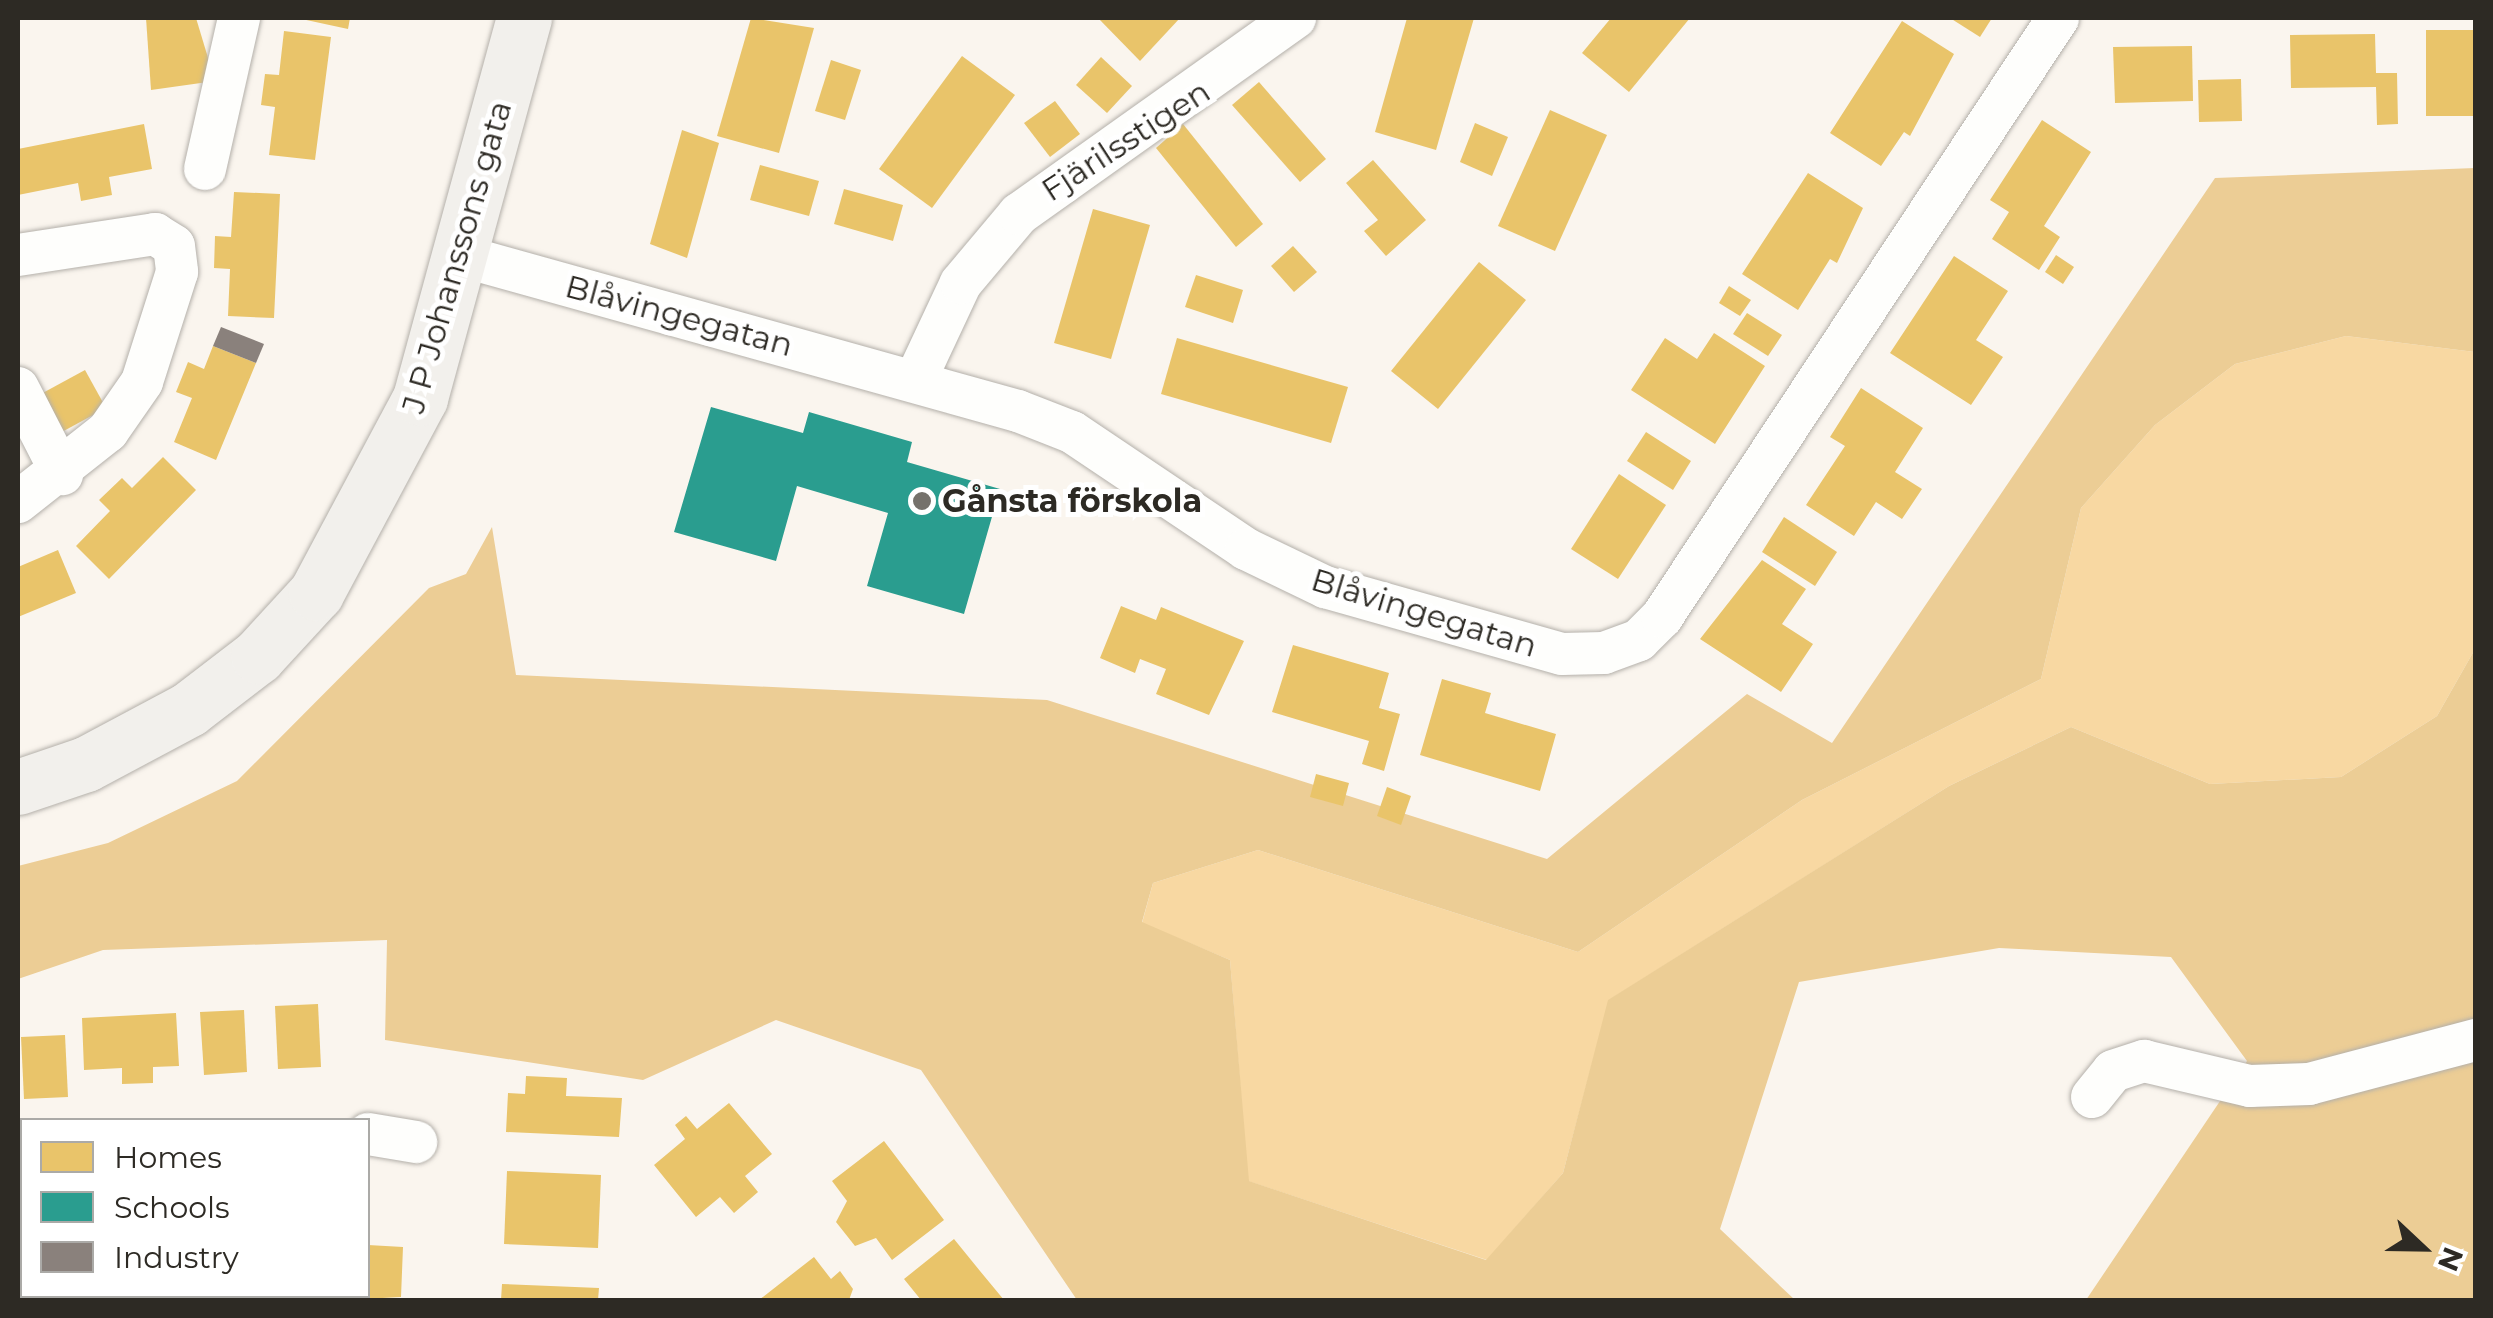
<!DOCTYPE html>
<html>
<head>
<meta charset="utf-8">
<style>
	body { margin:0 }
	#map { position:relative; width:2493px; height:1318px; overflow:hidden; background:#faf5ee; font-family:Montserrat,sans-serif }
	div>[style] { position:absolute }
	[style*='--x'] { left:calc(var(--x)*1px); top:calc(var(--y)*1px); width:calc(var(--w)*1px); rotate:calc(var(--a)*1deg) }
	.green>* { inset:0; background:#f8d8a2 }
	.forest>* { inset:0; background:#eccd95 }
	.homes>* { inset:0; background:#e9c46a }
	.schools>* { inset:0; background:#2a9d8f }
	.industry>* { inset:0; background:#8a817c }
	.roads { filter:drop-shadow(0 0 2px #b4b0aa) drop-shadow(0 0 2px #b4b0aa) }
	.street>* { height:42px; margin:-21px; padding:0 21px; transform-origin:21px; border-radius:21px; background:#fefefc }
	.secondary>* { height:55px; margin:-27.5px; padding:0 27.5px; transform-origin:27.5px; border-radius:27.5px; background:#f2f0ec }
	.dots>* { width:28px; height:28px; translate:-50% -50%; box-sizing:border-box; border:5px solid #fff; border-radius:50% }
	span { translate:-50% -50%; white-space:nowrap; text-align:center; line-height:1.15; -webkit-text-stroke:10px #fff; paint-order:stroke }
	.street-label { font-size:32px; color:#2d2a24 }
	.poi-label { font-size:32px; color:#2d2a24; font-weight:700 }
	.left { translate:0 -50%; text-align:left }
	.frame { position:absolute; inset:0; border:20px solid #2d2a24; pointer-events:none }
	.legend { position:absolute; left:20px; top:1118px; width:350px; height:180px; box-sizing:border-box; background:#fff; border:2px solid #abaaa7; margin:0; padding:12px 18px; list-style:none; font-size:30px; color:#2d2a24 }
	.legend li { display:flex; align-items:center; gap:20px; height:50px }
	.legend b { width:50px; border:2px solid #abaaa7 }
	.north { position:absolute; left:2373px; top:1198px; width:100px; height:100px; -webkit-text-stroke:8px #fff; paint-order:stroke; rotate:112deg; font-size:28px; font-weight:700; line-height:40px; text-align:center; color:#2d2a24 }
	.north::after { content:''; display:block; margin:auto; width:35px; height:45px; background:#2d2a24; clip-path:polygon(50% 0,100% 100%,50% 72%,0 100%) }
</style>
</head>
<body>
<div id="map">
	<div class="green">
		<i style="clip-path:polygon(2346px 336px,2475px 352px,2475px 649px,2437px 716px,2341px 777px,2210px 784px,2071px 727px,1949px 786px,1609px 1000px,1563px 1173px,1487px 1260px,1248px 1181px,1230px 960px,1142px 923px,1153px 883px,1258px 850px,1578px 952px,1802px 800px,2041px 679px,2081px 508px,2155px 425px,2235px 364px)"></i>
	</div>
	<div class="forest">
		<i style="clip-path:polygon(2475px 168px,2475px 352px,2346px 336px,2235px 364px,2155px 425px,2081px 508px,2041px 679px,1802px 800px,1578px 952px,1258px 850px,1153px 883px,1142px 922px,1230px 960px,1249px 1181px,1486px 1260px,1563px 1173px,1608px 1000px,1949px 786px,2071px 727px,2210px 784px,2341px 777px,2437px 716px,2475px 649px,2475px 1300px,2086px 1300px,2247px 1061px,2171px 957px,1999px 948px,1799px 982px,1720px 1229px,1795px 1300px,1077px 1300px,921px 1070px,776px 1020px,643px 1080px,385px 1040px,387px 940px,103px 950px,18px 979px,18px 866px,108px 843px,237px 781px,429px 588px,466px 574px,492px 527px,516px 675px,1047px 700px,1547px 859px,1747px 694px,1832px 743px,2215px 178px)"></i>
	</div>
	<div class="homes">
		<i style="clip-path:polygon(146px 18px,196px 18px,215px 81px,151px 90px)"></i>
		<i style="clip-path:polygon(297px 18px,350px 18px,348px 29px)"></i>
		<i style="clip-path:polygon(751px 18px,814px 28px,779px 153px,717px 136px)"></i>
		<i style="clip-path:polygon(1098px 18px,1180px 18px,1140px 61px)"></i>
		<i style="clip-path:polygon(1407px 18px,1474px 18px,1436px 150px,1375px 132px)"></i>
		<i style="clip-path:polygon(1611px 18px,1690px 18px,1629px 92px,1582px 53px)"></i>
		<i style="clip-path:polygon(1950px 18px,1992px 18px,1980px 37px)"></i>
		<i style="clip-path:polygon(1902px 21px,1954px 54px,1910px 136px,1904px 132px,1881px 166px,1830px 133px)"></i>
		<i style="clip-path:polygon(2426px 30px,2476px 30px,2476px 116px,2426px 116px)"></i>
		<i style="clip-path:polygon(284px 31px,331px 37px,315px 160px,269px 155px,275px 107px,261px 105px,265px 74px,279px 75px)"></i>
		<i style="clip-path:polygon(2375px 34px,2376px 73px,2397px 73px,2398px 124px,2377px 125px,2376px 87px,2291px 88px,2290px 35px)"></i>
		<i style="clip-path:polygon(2192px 46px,2193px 101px,2115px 103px,2113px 47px)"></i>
		<i style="clip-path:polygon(962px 56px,1015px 95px,932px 208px,879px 169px)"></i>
		<i style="clip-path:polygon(1101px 57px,1132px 86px,1107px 113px,1076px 85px)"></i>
		<i style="clip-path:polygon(831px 60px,861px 70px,845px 120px,815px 111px)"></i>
		<i style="clip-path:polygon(2241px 79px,2242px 121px,2199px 122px,2198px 80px)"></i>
		<i style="clip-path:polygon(1259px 82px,1326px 159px,1300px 182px,1232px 105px)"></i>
		<i style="clip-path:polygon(1055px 101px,1080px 134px,1050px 157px,1024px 123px)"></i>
		<i style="clip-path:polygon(1550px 110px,1607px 135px,1555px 251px,1498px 226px)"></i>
		<i style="clip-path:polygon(2042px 120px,2091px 152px,2044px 226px,2060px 237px,2039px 270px,1992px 239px,2009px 212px,1990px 200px)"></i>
		<i style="clip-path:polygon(1475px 123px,1508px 137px,1492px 176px,1460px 162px)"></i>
		<i style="clip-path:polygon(144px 124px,152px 169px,109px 177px,112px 195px,81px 201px,78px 183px,18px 195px,18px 149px)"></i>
		<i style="clip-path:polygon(1183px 124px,1263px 224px,1236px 247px,1156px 148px)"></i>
		<i style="clip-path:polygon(682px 130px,719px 143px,687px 258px,650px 244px)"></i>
		<i style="clip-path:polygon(1373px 160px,1426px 220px,1386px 256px,1364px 231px,1378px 220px,1346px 183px)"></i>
		<i style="clip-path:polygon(760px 165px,819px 181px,809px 216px,750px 200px)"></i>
		<i style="clip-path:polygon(1808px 173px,1863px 208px,1837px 263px,1830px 259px,1798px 310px,1742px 274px)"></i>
		<i style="clip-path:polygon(844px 189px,903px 205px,893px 241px,834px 224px)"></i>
		<i style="clip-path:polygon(234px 192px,280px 194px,274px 318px,228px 316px,230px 269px,214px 268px,215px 236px,231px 237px)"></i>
		<i style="clip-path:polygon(1093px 209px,1150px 225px,1111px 359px,1054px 343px)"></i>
		<i style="clip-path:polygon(1293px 246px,1317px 272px,1294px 292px,1271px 266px)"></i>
		<i style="clip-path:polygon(2056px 255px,2074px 267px,2063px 284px,2045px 272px)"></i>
		<i style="clip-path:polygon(1954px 256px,2008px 291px,1976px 340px,2003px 357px,1971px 405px,1890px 353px)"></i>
		<i style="clip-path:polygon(1479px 262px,1526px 300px,1438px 409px,1391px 371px)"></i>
		<i style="clip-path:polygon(1196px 275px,1243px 290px,1233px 323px,1185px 307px)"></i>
		<i style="clip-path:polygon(1729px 286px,1751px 300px,1740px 316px,1719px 303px)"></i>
		<i style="clip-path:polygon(1747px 313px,1782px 335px,1768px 356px,1733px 334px)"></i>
		<i style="clip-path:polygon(1714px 333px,1765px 366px,1715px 444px,1631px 390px,1665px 338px,1697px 359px)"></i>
		<i style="clip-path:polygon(1177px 338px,1348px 387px,1331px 443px,1161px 394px)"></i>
		<i style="clip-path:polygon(213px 346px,256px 363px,216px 460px,174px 442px,192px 398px,176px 392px,188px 362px,204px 369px)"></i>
		<i style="clip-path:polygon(85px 370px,106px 408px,60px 433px,39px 395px)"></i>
		<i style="clip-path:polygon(1861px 388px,1923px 428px,1895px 472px,1922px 489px,1902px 519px,1876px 502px,1854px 536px,1806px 505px,1845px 446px,1830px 437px)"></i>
		<i style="clip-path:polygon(1646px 432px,1691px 461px,1673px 490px,1627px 461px)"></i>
		<i style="clip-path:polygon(163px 457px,196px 490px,109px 579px,76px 546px,110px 511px,99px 500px,122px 478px,132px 488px)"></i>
		<i style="clip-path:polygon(1619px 474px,1666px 505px,1618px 579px,1571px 549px)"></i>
		<i style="clip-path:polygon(1784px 517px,1837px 552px,1815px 586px,1762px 552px)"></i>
		<i style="clip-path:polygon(58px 550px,76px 593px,18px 617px,18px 567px)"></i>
		<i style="clip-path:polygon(1762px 560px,1806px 589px,1782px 624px,1813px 644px,1781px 692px,1700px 639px)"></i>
		<i style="clip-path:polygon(1121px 606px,1156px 620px,1161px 607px,1244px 641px,1209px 715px,1156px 694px,1166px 669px,1140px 659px,1135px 673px,1100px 658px)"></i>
		<i style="clip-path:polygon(1293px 645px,1389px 673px,1379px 708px,1400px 714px,1384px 771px,1362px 764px,1369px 741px,1272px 712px)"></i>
		<i style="clip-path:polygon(1442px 679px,1491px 693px,1485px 713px,1556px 734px,1540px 791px,1420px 755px)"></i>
		<i style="clip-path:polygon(1316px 774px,1349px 783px,1343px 806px,1310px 797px)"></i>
		<i style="clip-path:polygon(1387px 787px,1411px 796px,1401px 825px,1377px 816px)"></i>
		<i style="clip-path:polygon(318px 1004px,321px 1067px,278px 1069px,275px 1006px)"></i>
		<i style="clip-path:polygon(244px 1010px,247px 1072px,204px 1075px,200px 1012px)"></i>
		<i style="clip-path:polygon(176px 1013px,179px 1066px,153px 1067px,153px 1083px,122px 1084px,122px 1068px,84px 1070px,82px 1018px)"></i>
		<i style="clip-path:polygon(65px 1035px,68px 1097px,24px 1099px,21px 1037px)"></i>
		<i style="clip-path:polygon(526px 1076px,567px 1078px,566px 1096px,622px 1098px,619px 1137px,506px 1132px,508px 1093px,525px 1094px)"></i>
		<i style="clip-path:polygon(729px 1103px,772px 1154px,745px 1176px,758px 1192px,734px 1213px,720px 1197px,696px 1217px,654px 1165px,685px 1139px,675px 1125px,686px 1116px,697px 1129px)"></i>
		<i style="clip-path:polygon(884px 1141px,944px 1220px,892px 1260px,876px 1238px,855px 1246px,836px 1222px,847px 1201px,832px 1181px)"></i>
		<i style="clip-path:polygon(507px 1171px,601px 1175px,598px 1248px,504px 1244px)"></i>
		<i style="clip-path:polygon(954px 1239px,980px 1271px,1004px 1300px,921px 1300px,904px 1279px)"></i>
		<i style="clip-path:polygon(368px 1245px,403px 1247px,401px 1297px,345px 1300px,368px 1296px)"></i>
		<i style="clip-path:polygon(814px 1257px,831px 1279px,840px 1271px,853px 1289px,849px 1300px,759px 1300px)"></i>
		<i style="clip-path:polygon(502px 1284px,599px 1288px,598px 1300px,501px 1300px)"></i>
		<i style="clip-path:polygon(27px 1296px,102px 1296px,96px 1300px)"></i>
		<i style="clip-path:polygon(220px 1296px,256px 1296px,255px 1300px,220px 1300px)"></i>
	</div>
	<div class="schools">
		<i style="clip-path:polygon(711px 407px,803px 433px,809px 412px,912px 442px,907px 462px,1000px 489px,964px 614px,867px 586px,888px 513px,797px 486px,776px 561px,674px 532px)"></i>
	</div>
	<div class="industry">
		<i style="clip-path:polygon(221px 327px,264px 344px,256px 363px,213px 346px)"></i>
	</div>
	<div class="roads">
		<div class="street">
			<i style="--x:205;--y:169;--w:155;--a:-77.3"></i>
			<i style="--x:18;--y:255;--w:139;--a:-8.7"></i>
			<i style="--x:155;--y:234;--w:22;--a:32"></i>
			<i style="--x:174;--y:246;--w:26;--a:83"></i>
			<i style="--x:177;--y:272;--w:115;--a:107.7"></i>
			<i style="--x:142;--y:382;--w:60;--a:124.8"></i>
			<i style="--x:108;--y:431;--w:115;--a:141.7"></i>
			<i style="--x:462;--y:256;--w:577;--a:15.58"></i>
			<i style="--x:1018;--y:411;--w:58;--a:21.3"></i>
			<i style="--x:1072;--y:432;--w:210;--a:33.9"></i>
			<i style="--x:1246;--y:549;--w:88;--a:25.7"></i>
			<i style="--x:1325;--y:587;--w:246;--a:15.8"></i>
			<i style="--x:1562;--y:654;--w:42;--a:-1.4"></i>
			<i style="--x:1604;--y:653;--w:37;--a:-20"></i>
			<i style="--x:1639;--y:640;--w:33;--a:-45"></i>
			<i style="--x:1662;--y:617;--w:718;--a:-56.53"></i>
			<i style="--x:915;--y:381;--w:108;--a:-64.9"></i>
			<i style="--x:961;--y:283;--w:90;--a:-50"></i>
			<i style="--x:1019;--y:214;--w:339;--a:-35.4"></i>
			<i style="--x:18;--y:388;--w:97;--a:62.9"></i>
			<i style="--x:2092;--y:1097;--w:33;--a:-51"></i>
			<i style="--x:2113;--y:1071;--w:33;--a:-18"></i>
			<i style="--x:2144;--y:1061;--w:109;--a:13.3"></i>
			<i style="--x:2250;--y:1086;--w:59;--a:-1.9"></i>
			<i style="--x:2309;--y:1084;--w:173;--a:-14.8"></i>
			<i style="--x:368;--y:1134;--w:49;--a:9.5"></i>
			<i style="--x:18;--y:1167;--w:5;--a:-37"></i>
		</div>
		<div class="secondary">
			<i style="--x:18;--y:787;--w:72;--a:-18.7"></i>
			<i style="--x:86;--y:764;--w:117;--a:-28.1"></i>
			<i style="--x:189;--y:709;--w:87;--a:-37.5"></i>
			<i style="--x:258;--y:656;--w:86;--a:-47.4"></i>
			<i style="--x:316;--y:593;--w:221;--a:-61.9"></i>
			<i style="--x:420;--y:398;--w:394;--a:-74.7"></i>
		</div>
	</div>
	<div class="dots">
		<i style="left:922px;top:501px;background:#75716b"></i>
	</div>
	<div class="street-label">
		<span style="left:1126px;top:141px;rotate:-33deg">Fjärilsstigen</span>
		<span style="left:457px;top:257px;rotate:-74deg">J P Johanssons gata</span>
		<span style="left:679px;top:316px;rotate:15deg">Blåvingegatan</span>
		<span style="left:1424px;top:613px;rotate:17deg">Blåvingegatan</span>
	</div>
	<div class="poi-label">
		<span class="left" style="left:942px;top:501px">Gånsta förskola</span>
	</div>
	<div class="frame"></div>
	<ul class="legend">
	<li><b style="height:28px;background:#e9c46a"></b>Homes</li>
	<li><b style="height:28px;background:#2a9d8f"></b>Schools</li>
	<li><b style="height:28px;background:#8a817c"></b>Industry</li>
	</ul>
	<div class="north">N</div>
</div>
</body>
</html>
